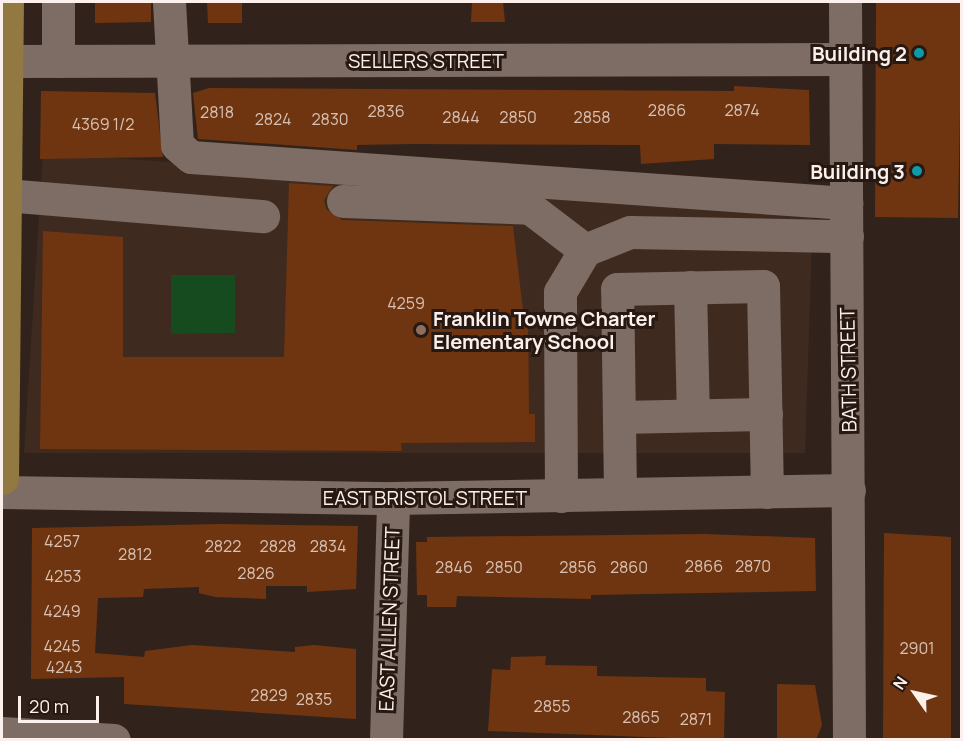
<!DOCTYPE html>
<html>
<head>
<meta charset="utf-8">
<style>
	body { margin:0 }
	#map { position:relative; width:963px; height:741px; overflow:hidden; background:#31231b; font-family:Manrope,sans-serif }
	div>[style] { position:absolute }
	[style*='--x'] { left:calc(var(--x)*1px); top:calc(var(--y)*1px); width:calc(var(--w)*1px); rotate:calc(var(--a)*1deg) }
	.built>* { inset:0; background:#3f2a1f }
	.green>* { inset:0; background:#164a1f }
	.building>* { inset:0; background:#6f3510 }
	.minor>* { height:33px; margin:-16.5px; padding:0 16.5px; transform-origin:16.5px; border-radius:16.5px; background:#7e6d64 }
	.major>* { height:33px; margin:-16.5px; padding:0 16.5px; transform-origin:16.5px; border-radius:16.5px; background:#927841 }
	.dots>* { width:16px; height:16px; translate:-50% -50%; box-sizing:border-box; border:3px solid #271912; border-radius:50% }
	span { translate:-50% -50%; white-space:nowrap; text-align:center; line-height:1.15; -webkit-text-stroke:6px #271912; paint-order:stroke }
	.number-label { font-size:16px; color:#d8c1b4 }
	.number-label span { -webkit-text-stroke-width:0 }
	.poi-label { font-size:20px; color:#fbf0eb; font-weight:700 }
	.right { translate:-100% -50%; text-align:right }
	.left { translate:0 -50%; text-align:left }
	.street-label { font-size:20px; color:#fbf0eb }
	.frame { position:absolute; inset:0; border:3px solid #fbf0eb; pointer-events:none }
	.north { position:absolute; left:885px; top:663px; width:60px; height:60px; -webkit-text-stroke:4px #271912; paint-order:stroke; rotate:304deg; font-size:16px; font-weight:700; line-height:24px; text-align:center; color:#fbf0eb }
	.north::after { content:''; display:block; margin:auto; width:21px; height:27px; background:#fbf0eb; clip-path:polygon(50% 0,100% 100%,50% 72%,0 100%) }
	.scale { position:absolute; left:18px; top:696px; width:81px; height:27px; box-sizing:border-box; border:3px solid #fbf0eb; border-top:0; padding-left:8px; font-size:18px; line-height:21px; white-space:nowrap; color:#fbf0eb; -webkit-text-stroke:4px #271912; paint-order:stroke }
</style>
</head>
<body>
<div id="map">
	<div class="built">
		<i style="clip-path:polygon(43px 153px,813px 208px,805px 453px,24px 453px)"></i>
	</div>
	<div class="green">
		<i style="clip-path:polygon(171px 275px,235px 275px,235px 333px,171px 334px)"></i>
	</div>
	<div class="building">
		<i style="clip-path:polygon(95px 2px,151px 2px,151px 22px,95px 23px)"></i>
		<i style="clip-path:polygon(207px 2px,242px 2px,242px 23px,208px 23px)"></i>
		<i style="clip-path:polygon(472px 2px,503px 2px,505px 22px,471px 22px)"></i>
		<i style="clip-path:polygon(876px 2px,962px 2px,958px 218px,875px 217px)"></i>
		<i style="clip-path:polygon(734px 86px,809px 90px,810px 145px,714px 144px,714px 159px,641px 164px,640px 145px,411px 144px,357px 145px,357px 150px,198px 139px,193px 93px,209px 88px,734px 91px)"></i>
		<i style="clip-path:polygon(41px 91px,155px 93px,163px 157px,40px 159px)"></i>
		<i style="clip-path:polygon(289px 183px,333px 186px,324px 200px,326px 209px,342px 220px,513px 226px,523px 310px,528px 309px,529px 414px,535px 414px,535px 442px,401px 443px,402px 451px,40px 449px,43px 231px,123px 237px,123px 357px,284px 357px)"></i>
		<i style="clip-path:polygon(221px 524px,358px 526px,356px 589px,307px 592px,307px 586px,266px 586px,266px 599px,215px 597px,199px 593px,199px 587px,144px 589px,143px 597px,98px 598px,95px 653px,144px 657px,145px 651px,192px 645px,295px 652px,295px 647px,314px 645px,356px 649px,356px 719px,124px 704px,124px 677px,31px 679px,32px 528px)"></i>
		<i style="clip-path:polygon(884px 533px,951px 537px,951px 740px,883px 740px)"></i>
		<i style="clip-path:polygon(705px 534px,815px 538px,816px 591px,591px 595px,591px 599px,457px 596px,456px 607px,427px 607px,427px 595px,417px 595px,416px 542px,427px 542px,427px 537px)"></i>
		<i style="clip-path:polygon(546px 656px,545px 665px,597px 666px,597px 676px,706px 678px,706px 691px,725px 692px,724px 740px,488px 731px,492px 669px,510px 670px,511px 657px)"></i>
		<i style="clip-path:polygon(777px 684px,815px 685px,822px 725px,816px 740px,777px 740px)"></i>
	</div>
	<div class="minor">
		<i style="--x:169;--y:2;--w:143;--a:86.8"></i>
		<i style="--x:177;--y:145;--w:18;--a:41"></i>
		<i style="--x:191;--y:157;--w:657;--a:4.02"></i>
		<i style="--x:845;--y:2;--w:738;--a:89.69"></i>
		<i style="--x:7;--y:61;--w:838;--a:-0.14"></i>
		<i style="--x:58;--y:61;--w:59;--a:-90"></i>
		<i style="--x:5;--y:195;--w:259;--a:4.7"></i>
		<i style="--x:343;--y:201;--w:187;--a:2.1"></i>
		<i style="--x:530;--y:208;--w:69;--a:37.4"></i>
		<i style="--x:690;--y:287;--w:128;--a:88.7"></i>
		<i style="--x:619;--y:417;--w:147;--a:-1.2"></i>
		<i style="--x:2;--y:492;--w:391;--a:0.9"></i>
		<i style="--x:393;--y:498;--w:456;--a:-1"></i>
		<i style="--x:620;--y:494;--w:205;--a:-90.8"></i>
		<i style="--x:617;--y:289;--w:146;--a:-1.2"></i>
		<i style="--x:763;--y:286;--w:206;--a:88.9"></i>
		<i style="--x:561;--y:496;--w:204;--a:-90.3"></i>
		<i style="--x:560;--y:292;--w:49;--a:-59.2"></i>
		<i style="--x:585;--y:250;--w:48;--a:-21.8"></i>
		<i style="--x:630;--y:232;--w:217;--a:1.1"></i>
		<i style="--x:2;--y:733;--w:112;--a:3.6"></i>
		<i style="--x:386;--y:740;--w:242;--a:-88.3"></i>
	</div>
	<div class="major">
		<i style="--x:2;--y:478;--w:476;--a:-89.4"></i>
	</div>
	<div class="dots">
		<i style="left:919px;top:53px;background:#0f9aa8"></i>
		<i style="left:917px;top:171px;background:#0f9aa8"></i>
		<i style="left:421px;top:330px;background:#8d6e63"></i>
	</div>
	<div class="number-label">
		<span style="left:667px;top:110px">2866</span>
		<span style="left:742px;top:110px">2874</span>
		<span style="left:386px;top:111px">2836</span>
		<span style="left:217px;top:112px">2818</span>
		<span style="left:461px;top:117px">2844</span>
		<span style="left:518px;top:117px">2850</span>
		<span style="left:592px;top:117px">2858</span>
		<span style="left:273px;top:119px">2824</span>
		<span style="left:330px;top:119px">2830</span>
		<span style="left:103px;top:124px">4369 1/2</span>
		<span style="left:406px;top:303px">4259</span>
		<span style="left:62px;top:541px">4257</span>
		<span style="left:223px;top:546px">2822</span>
		<span style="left:278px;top:546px">2828</span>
		<span style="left:328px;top:546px">2834</span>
		<span style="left:135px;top:554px">2812</span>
		<span style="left:704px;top:566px">2866</span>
		<span style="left:753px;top:566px">2870</span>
		<span style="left:454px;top:567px">2846</span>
		<span style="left:504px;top:567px">2850</span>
		<span style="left:578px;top:567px">2856</span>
		<span style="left:629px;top:567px">2860</span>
		<span style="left:256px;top:573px">2826</span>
		<span style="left:63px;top:576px">4253</span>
		<span style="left:62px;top:611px">4249</span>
		<span style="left:62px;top:646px">4245</span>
		<span style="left:917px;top:648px">2901</span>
		<span style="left:64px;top:667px">4243</span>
		<span style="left:269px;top:695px">2829</span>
		<span style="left:314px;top:699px">2835</span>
		<span style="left:552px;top:706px">2855</span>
		<span style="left:641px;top:717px">2865</span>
		<span style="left:696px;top:719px">2871</span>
	</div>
	<div class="poi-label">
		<span class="right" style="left:907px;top:53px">Building 2</span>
		<span class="right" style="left:905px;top:171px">Building 3</span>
		<span class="left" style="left:433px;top:330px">Franklin Towne Charter<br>Elementary School</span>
	</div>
	<div class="street-label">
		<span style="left:426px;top:60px">SELLERS STREET</span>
		<span style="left:848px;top:370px;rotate:-91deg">BATH STREET</span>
		<span style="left:425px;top:497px">EAST BRISTOL STREET</span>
		<span style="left:389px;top:619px;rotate:-88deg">EAST ALLEN STREET</span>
	</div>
	<div class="frame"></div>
	<div class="north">N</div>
	<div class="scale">20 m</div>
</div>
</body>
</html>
